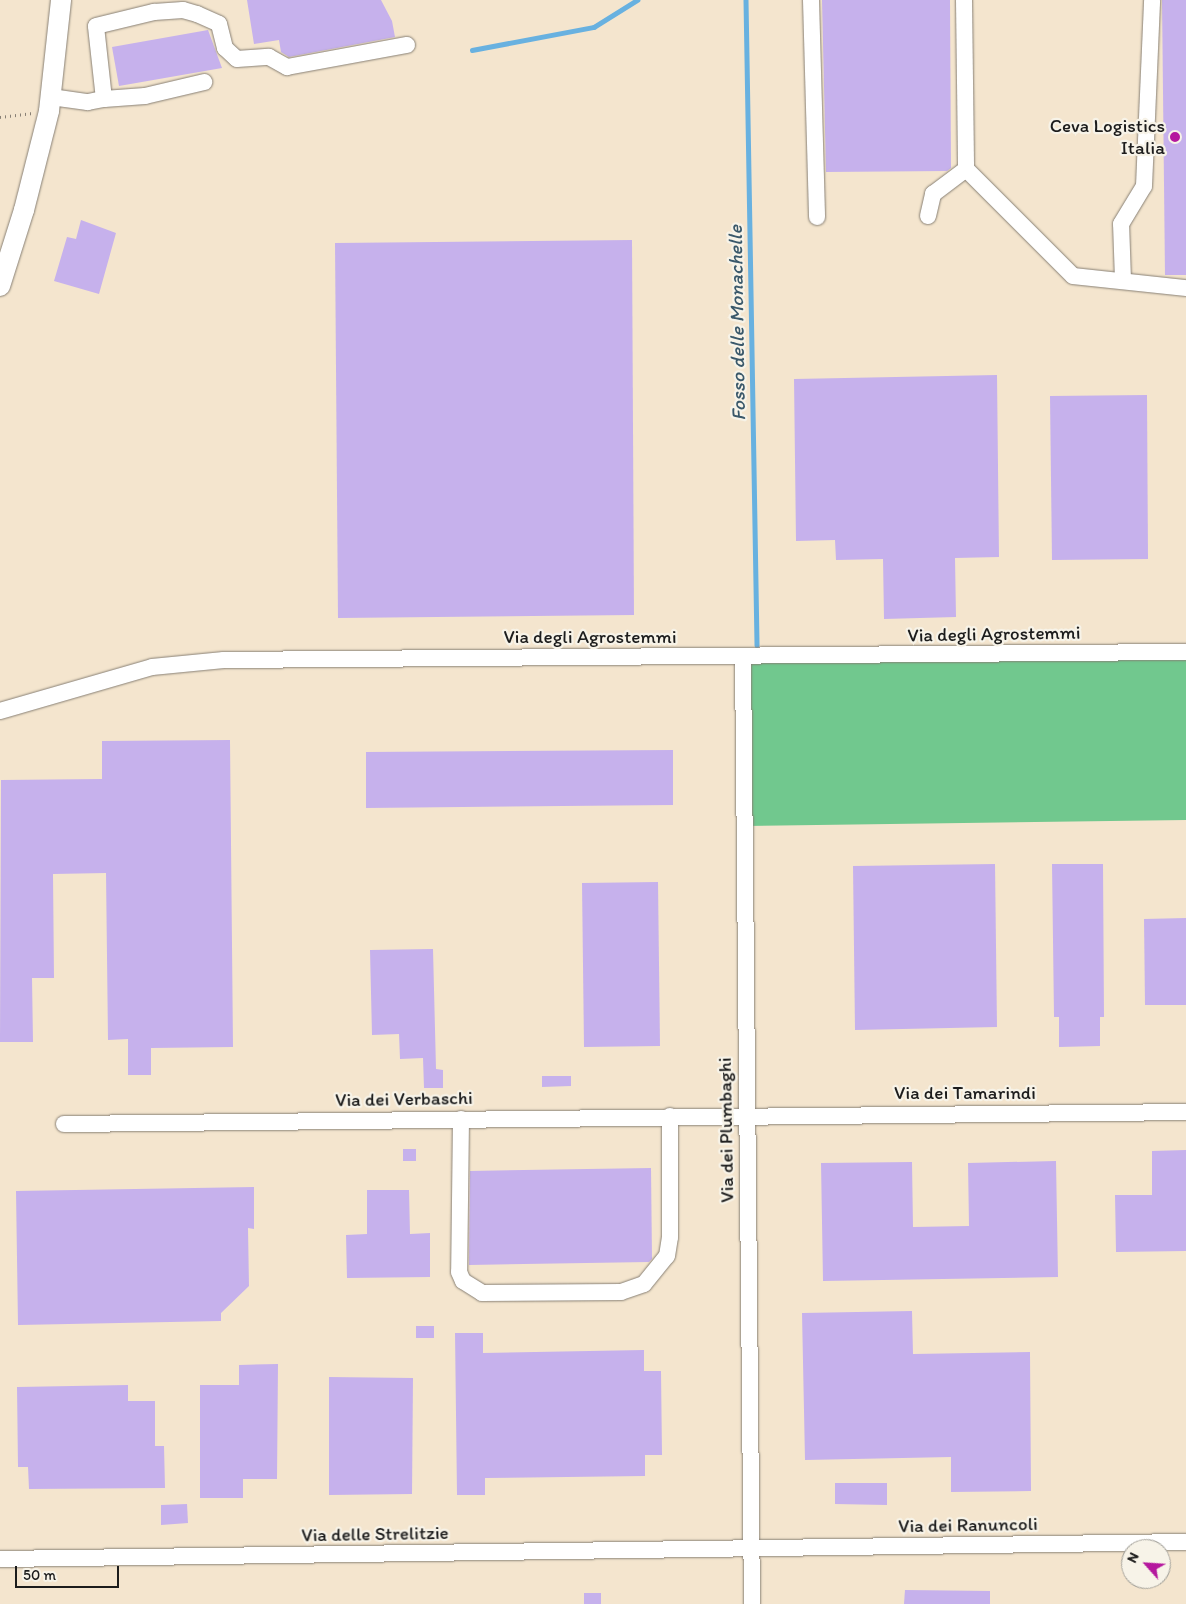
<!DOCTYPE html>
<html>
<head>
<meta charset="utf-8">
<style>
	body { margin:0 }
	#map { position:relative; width:1186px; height:1604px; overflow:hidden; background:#f4e5ce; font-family:Itim,sans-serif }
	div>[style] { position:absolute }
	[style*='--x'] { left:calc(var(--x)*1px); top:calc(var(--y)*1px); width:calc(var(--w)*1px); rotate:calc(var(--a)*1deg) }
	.green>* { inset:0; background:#71c88e }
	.stream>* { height:4.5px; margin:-2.25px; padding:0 2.25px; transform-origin:2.25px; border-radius:2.25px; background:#68b1e0 }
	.building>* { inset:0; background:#c6b1ec }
	.path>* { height:2.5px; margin-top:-1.25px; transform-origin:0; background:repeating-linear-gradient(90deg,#888075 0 1px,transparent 0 5px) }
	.roads { filter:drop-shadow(0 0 1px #888075) drop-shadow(0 0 1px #888075) }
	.minor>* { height:16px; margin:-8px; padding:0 8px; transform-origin:8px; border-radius:8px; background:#fff }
	.major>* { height:20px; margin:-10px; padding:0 10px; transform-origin:10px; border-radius:10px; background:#fff }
	.dots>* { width:14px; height:14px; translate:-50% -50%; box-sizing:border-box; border:2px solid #f7f3e8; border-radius:50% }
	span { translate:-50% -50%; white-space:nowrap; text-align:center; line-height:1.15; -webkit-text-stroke:4.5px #f7f3e8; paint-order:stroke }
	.poi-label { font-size:19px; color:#1c1c1c }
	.right { translate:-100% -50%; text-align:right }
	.street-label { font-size:19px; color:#1c1c1c }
	.water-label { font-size:20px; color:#3a586a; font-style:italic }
	.north { position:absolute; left:1121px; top:1539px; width:50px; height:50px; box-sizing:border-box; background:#f7f3e8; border:1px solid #9f9d96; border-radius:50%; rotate:296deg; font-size:14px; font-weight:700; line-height:20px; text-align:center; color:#1c1c1c }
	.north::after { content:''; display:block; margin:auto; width:18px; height:22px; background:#b5179e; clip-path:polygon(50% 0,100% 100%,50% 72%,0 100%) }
	.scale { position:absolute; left:15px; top:1566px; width:104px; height:22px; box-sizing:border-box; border:2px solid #1c1c1c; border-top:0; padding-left:6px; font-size:15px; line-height:18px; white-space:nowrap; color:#1c1c1c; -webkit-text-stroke:4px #f7f3e8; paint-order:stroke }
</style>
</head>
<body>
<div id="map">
	<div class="green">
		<i style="clip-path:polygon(1186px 652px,1186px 820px,744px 826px,743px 656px)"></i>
	</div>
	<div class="stream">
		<i style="--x:746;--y:0;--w:645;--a:89.02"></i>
		<i style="--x:472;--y:50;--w:124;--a:-10.7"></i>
		<i style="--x:594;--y:27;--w:51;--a:-32.1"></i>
	</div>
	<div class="building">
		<i style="clip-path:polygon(247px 0,381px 0,392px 21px,395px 37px,289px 57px,281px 52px,279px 40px,254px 44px)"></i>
		<i style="clip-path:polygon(822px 0,950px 0,951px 168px,947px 171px,826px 172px)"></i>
		<i style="clip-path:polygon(1162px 0,1186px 0,1186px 275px,1165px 275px)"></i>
		<i style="clip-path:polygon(208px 30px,222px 68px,119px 86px,112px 47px)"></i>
		<i style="clip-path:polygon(81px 220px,116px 233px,99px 294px,54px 281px,67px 237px,76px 239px)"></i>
		<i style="clip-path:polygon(632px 240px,634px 615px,338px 618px,335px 243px)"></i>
		<i style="clip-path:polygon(997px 375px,999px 557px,955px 558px,956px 617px,884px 619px,883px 559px,836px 560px,835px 540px,796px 541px,794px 379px)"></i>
		<i style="clip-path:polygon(1147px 395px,1148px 559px,1052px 560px,1050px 396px)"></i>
		<i style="clip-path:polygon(230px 740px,233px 1047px,151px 1048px,151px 1075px,128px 1075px,128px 1039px,108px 1040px,106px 873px,53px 874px,54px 978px,32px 978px,33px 1042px,0 1042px,1px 780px,102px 779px,102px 741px)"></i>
		<i style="clip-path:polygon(673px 750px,673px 805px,366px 808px,366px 752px)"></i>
		<i style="clip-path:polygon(995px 864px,997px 1027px,855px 1030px,853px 866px)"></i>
		<i style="clip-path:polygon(1052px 864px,1103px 864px,1104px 1017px,1100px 1017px,1100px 1046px,1059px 1047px,1059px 1017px,1054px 1017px)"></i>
		<i style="clip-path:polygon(658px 882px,660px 1046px,584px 1047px,582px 883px)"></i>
		<i style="clip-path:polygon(1186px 918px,1186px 1005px,1145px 1005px,1144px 919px)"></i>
		<i style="clip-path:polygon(433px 949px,436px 1069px,443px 1070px,443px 1088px,424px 1088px,423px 1058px,400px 1059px,399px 1034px,372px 1035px,370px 950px)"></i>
		<i style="clip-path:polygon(542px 1076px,571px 1076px,571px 1086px,542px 1087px)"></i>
		<i style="clip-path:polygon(403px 1149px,416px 1149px,416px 1161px,403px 1161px)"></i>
		<i style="clip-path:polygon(1186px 1150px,1186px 1251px,1116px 1252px,1115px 1195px,1152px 1195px,1152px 1151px)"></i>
		<i style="clip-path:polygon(1056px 1161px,1058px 1277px,823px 1281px,821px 1163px,912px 1162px,913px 1227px,969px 1226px,968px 1163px)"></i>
		<i style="clip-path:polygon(651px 1168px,652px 1259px,649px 1262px,469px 1265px,470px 1171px)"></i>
		<i style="clip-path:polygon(254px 1187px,254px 1229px,248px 1228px,249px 1286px,221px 1313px,221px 1321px,18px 1325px,16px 1191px)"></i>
		<i style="clip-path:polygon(367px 1190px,409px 1190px,410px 1234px,430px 1233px,430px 1277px,347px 1278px,346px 1235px,367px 1234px)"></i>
		<i style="clip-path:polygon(912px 1311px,913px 1354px,1030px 1352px,1031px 1491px,951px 1492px,951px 1457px,805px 1460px,802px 1313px)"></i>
		<i style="clip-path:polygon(416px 1326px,434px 1326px,434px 1338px,416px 1338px)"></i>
		<i style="clip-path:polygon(455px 1333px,483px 1333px,483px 1353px,644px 1350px,644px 1371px,661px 1371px,662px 1455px,645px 1455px,645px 1476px,485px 1478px,485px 1495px,457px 1495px)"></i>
		<i style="clip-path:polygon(278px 1364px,277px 1479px,243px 1479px,243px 1498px,200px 1498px,200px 1385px,239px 1385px,239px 1365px)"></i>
		<i style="clip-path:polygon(329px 1377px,413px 1378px,412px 1494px,329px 1495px)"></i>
		<i style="clip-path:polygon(128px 1385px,128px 1401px,155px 1401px,155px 1446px,164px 1446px,165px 1488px,29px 1489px,28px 1467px,18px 1467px,17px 1387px)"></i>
		<i style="clip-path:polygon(835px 1483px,887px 1483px,887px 1505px,835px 1504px)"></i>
		<i style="clip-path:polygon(187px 1504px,188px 1523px,161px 1525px,161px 1505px)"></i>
		<i style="clip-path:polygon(905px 1590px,990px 1591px,990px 1604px,904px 1604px)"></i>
		<i style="clip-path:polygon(584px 1593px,601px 1593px,601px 1604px,584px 1604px)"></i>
	</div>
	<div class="path">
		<i style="--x:0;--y:117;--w:33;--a:-7"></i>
	</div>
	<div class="roads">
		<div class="minor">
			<i style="--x:811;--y:0;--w:217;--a:88.4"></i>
			<i style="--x:964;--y:0;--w:169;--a:89.3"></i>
			<i style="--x:966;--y:169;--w:151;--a:45"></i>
			<i style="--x:1073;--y:276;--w:114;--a:6.1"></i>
			<i style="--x:51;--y:97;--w:37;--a:8"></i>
			<i style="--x:88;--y:102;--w:16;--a:-11"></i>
			<i style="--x:104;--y:99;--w:73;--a:-96.3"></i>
			<i style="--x:96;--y:26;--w:60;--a:-13.6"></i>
			<i style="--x:154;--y:12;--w:29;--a:-4"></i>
			<i style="--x:183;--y:10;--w:15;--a:16"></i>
			<i style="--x:197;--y:14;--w:24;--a:24"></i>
			<i style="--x:219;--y:24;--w:25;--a:76"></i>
			<i style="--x:225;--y:48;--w:16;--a:43"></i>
			<i style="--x:237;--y:59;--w:32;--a:-4"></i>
			<i style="--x:269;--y:57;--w:21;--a:29"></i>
			<i style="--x:287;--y:67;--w:122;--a:-10.4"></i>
			<i style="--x:104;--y:99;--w:41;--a:-4.2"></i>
			<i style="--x:145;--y:96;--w:61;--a:-13.3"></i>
			<i style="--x:928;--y:216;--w:23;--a:-77"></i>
			<i style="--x:933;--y:194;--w:41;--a:-37.1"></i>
			<i style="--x:1123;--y:280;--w:56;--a:-92"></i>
			<i style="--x:1121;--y:224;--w:44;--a:-58.8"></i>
			<i style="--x:1144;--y:186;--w:186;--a:-87.5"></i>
			<i style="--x:743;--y:656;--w:948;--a:89.46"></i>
			<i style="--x:0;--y:711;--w:158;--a:-16.1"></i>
			<i style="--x:152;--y:667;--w:72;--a:-5.6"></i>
			<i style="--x:224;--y:660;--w:962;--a:-0.48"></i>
			<i style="--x:461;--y:1119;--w:153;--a:90.7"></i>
			<i style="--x:459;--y:1272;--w:10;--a:66"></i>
			<i style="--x:463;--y:1281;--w:22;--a:32"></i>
			<i style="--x:482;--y:1293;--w:139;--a:-0.4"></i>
			<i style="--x:621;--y:1292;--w:24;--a:-19"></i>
			<i style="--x:644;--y:1284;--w:36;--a:-51"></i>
			<i style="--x:667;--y:1256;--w:19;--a:-81"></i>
			<i style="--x:670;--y:1237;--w:121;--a:-90"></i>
			<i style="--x:64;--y:1124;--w:1122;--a:-0.61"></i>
			<i style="--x:0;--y:1559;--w:1186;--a:-0.82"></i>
		</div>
		<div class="major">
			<i style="--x:0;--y:286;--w:80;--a:-72.5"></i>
			<i style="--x:24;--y:210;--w:102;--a:-75.8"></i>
			<i style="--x:49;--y:111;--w:112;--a:-83.8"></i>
		</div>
	</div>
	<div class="dots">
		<i style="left:1175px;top:137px;background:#b5179e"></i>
	</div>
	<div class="poi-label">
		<span class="right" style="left:1165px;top:137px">Ceva Logistics<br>Italia</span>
	</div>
	<div class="street-label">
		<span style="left:994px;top:634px;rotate:-1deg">Via degli Agrostemmi</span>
		<span style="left:590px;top:637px">Via degli Agrostemmi</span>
		<span style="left:965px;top:1093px">Via dei Tamarindi</span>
		<span style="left:404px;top:1099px;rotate:-1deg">Via dei Verbaschi</span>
		<span style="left:726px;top:1130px;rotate:-91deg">Via dei Plumbaghi</span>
		<span style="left:968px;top:1525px;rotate:-1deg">Via dei Ranuncoli</span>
		<span style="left:375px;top:1534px;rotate:-1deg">Via delle Strelitzie</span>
	</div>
	<div class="water-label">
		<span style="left:737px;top:323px;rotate:-91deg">Fosso delle Monachelle</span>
	</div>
	<div class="north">N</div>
	<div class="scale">50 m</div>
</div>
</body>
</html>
